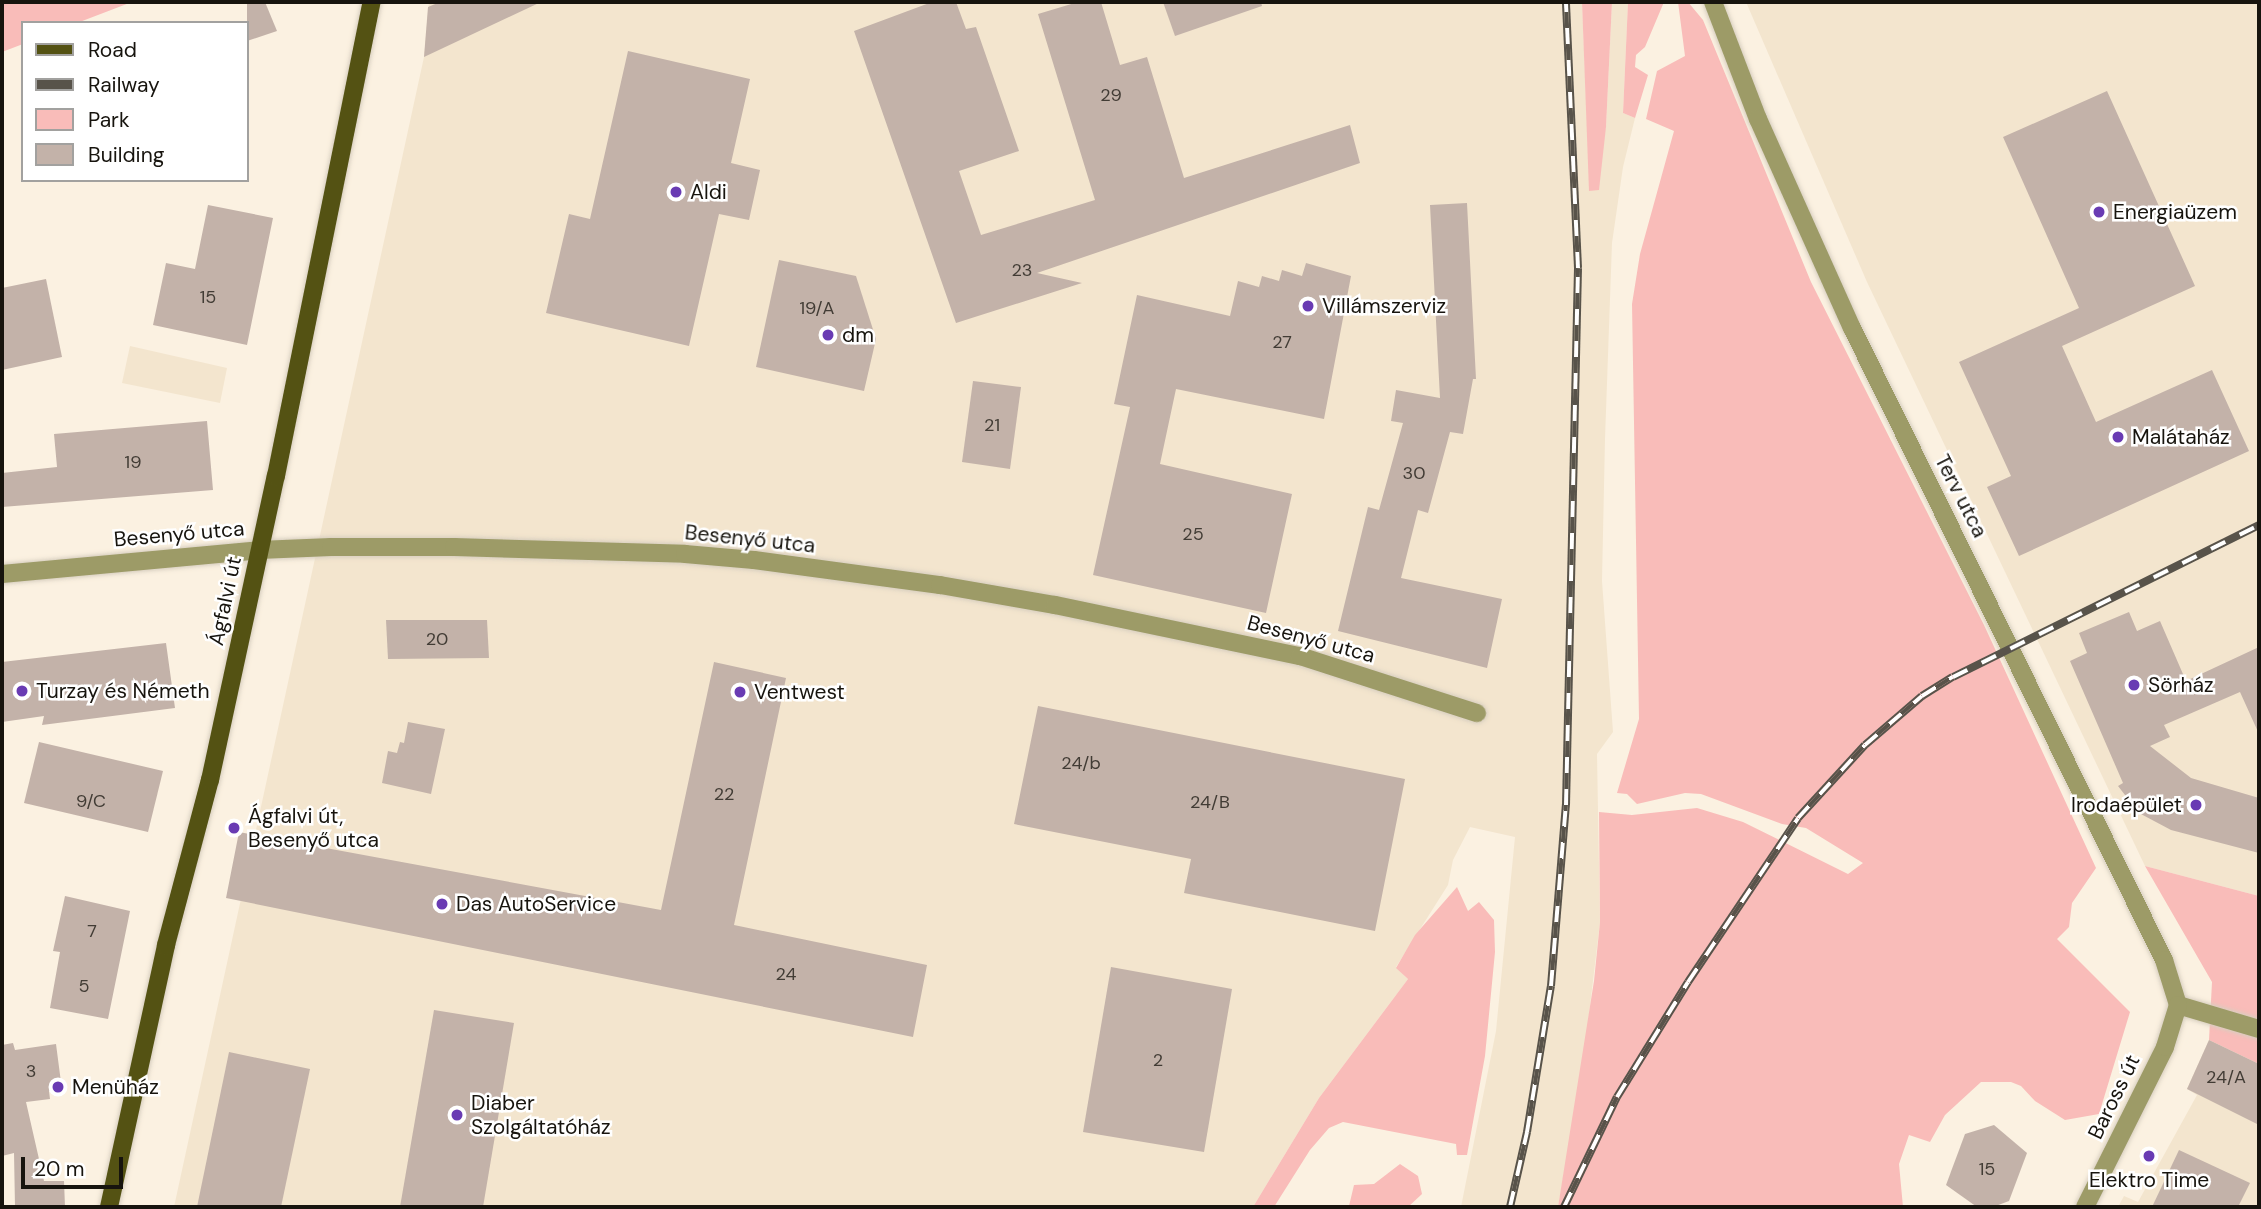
<!DOCTYPE html>
<html>
<head>
<meta charset="utf-8">
<style>
	body { margin:0 }
	#map { position:relative; width:2261px; height:1209px; overflow:hidden; background:#fbf1e1; font-family:"DM Sans",sans-serif }
	div>[style] { position:absolute }
	[style*='--x'] { left:calc(var(--x)*1px); top:calc(var(--y)*1px); width:calc(var(--w)*1px); rotate:calc(var(--a)*1deg) }
	.built>* { inset:0; background:#f3e5ce }
	.green>* { inset:0; background:#f9bcb9 }
	.building>* { inset:0; background:#c3b2a9 }
	.roads { filter:drop-shadow(0 0 2px #d7cebf) drop-shadow(0 0 2px #d7cebf) }
	.minor>* { height:18px; margin:-9px; padding:0 9px; transform-origin:9px; border-radius:9px; background:#9d9b67 }
	.major>* { height:18px; margin:-9px; padding:0 9px; transform-origin:9px; border-radius:9px; background:#545213 }
	.rail>* { height:8px; margin-top:-4px; transform-origin:0; background:repeating-linear-gradient(90deg,#fff 0 16px,#58534a 0 32px); box-sizing:border-box; border-block:2px solid #58534a }
	.dots>* { width:19px; height:19px; translate:-50% -50%; box-sizing:border-box; border:4px solid #fff; border-radius:50% }
	span { translate:-50% -50%; white-space:nowrap; text-align:center; line-height:1.15; -webkit-text-stroke:5px #fff; paint-order:stroke }
	.number-label { font-size:18px; color:#423c35 }
	.number-label span { -webkit-text-stroke-width:0 }
	.poi-label { font-size:21px; color:#17140e }
	.left { translate:0 -50%; text-align:left }
	.right { translate:-100% -50%; text-align:right }
	.street-label { font-size:21px; color:#17140e }
	.frame { position:absolute; inset:0; border:4px solid #17140e; pointer-events:none }
	.legend { position:absolute; left:21px; top:21px; width:228px; height:161px; box-sizing:border-box; background:#fff; border:2px solid #a2a19f; margin:0; padding:9px 12px; list-style:none; font-size:21px; color:#17140e }
	.legend li { display:flex; align-items:center; gap:14px; height:35px }
	.legend b { width:35px; border:2px solid #a2a19f }
	.scale { position:absolute; left:21px; top:1157px; width:102px; height:32px; box-sizing:border-box; border:4px solid #17140e; border-top:0; padding-left:9px; font-size:21px; line-height:24px; white-space:nowrap; color:#17140e; -webkit-text-stroke:5px #fff; paint-order:stroke }
</style>
</head>
<body>
<div id="map">
	<div class="built">
		<i style="clip-path:polygon(429px 2px,1582px 2px,1590px 191px,1606px 127px,1612px 2px,1628px 2px,1623px 113px,1635px 118px,1623px 167px,1612px 243px,1605px 439px,1602px 581px,1613px 732px,1597px 754px,1600px 922px,1583px 1065px,1558px 1207px,1461px 1207px,1496px 1031px,1515px 837px,1470px 827px,1453px 860px,1448px 885px,1396px 967px,1408px 979px,1319px 1098px,1253px 1207px,174px 1207px,424px 57px)"></i>
		<i style="clip-path:polygon(1746px 2px,2259px 2px,2259px 896px,2145px 866px,1867px 282px)"></i>
		<i style="clip-path:polygon(130px 346px,227px 368px,220px 403px,122px 383px)"></i>
		<i style="clip-path:polygon(2209px 1040px,2259px 1064px,2259px 1207px,2118px 1207px,2124px 1196px,2138px 1202px,2197px 1095px,2187px 1089px)"></i>
	</div>
	<div class="green">
		<i style="clip-path:polygon(2px 2px,132px 2px,77px 23px,23px 23px,23px 44px,2px 52px)"></i>
		<i style="clip-path:polygon(1582px 2px,1612px 2px,1606px 127px,1599px 190px,1589px 191px)"></i>
		<i style="clip-path:polygon(1628px 2px,1664px 2px,1645px 47px,1636px 55px,1635px 67px,1648px 75px,1635px 118px,1623px 113px)"></i>
		<i style="clip-path:polygon(1678px 2px,1688px 2px,1703px 20px,1811px 282px,1984px 625px,2096px 868px,2072px 903px,2069px 927px,2057px 939px,2130px 1012px,2099px 1114px,2065px 1120px,2035px 1101px,2021px 1086px,2011px 1082px,1981px 1082px,1945px 1115px,1930px 1142px,1909px 1135px,1899px 1164px,1903px 1207px,1558px 1207px,1594px 981px,1600px 922px,1599px 812px,1632px 815px,1697px 808px,1743px 822px,1848px 874px,1863px 863px,1806px 828px,1782px 824px,1701px 794px,1685px 793px,1637px 804px,1627px 794px,1617px 793px,1639px 719px,1632px 304px,1640px 254px,1674px 131px,1646px 119px,1657px 71px,1685px 56px)"></i>
		<i style="clip-path:polygon(2145px 866px,2259px 896px,2259px 1064px,2209px 1040px,2212px 982px)"></i>
		<i style="clip-path:polygon(1457px 887px,1468px 911px,1479px 902px,1494px 920px,1495px 952px,1485px 1056px,1467px 1155px,1457px 1155px,1456px 1144px,1343px 1122px,1329px 1128px,1310px 1150px,1274px 1207px,1253px 1207px,1319px 1098px,1408px 979px,1396px 968px,1415px 935px)"></i>
		<i style="clip-path:polygon(1400px 1164px,1418px 1176px,1422px 1194px,1408px 1207px,1349px 1206px,1354px 1185px,1374px 1184px)"></i>
	</div>
	<div class="building">
		<i style="clip-path:polygon(247px 2px,265px 2px,277px 31px,247px 41px)"></i>
		<i style="clip-path:polygon(440px 2px,541px 2px,424px 57px,428px 7px)"></i>
		<i style="clip-path:polygon(932px 2px,956px 2px,966px 29px,976px 27px,1019px 151px,959px 171px,981px 235px,1095px 200px,1038px 14px,1078px 2px,1101px 2px,1120px 65px,1147px 57px,1184px 178px,1350px 125px,1360px 163px,1037px 273px,1082px 283px,956px 323px,854px 31px)"></i>
		<i style="clip-path:polygon(1163px 2px,1261px 2px,1262px 6px,1175px 36px)"></i>
		<i style="clip-path:polygon(628px 51px,750px 79px,731px 163px,760px 170px,749px 220px,719px 214px,689px 346px,546px 313px,569px 214px,590px 219px)"></i>
		<i style="clip-path:polygon(2107px 91px,2195px 286px,2062px 346px,2096px 422px,2212px 370px,2249px 451px,2019px 556px,1987px 487px,2011px 476px,1959px 362px,2079px 308px,2003px 137px)"></i>
		<i style="clip-path:polygon(1467px 203px,1476px 379px,1473px 379px,1463px 434px,1450px 432px,1428px 513px,1418px 510px,1401px 578px,1502px 599px,1487px 668px,1338px 631px,1368px 507px,1379px 510px,1403px 423px,1391px 421px,1396px 390px,1440px 398px,1430px 205px)"></i>
		<i style="clip-path:polygon(208px 205px,273px 218px,247px 345px,153px 325px,166px 263px,195px 269px)"></i>
		<i style="clip-path:polygon(779px 260px,856px 276px,876px 339px,864px 391px,756px 367px)"></i>
		<i style="clip-path:polygon(1306px 263px,1351px 276px,1324px 419px,1176px 389px,1160px 464px,1292px 494px,1266px 613px,1093px 575px,1130px 407px,1114px 404px,1137px 295px,1230px 316px,1238px 281px,1259px 287px,1262px 276px,1279px 281px,1282px 270px,1302px 276px)"></i>
		<i style="clip-path:polygon(46px 279px,62px 357px,2px 370px,2px 288px)"></i>
		<i style="clip-path:polygon(973px 381px,1021px 387px,1010px 469px,962px 462px)"></i>
		<i style="clip-path:polygon(207px 421px,213px 490px,2px 507px,2px 473px,57px 467px,54px 434px)"></i>
		<i style="clip-path:polygon(2129px 612px,2137px 631px,2160px 621px,2186px 681px,2259px 647px,2259px 734px,2240px 692px,2164px 725px,2170px 737px,2150px 746px,2191px 778px,2259px 798px,2259px 853px,2171px 830px,2139px 813px,2118px 786px,2123px 783px,2070px 661px,2087px 653px,2079px 633px)"></i>
		<i style="clip-path:polygon(386px 620px,487px 620px,489px 658px,388px 659px)"></i>
		<i style="clip-path:polygon(166px 643px,175px 708px,42px 725px,44px 716px,2px 722px,2px 662px)"></i>
		<i style="clip-path:polygon(714px 662px,786px 678px,734px 925px,927px 965px,913px 1037px,226px 898px,239px 832px,661px 910px)"></i>
		<i style="clip-path:polygon(1038px 706px,1405px 779px,1375px 931px,1184px 893px,1191px 859px,1014px 824px)"></i>
		<i style="clip-path:polygon(408px 722px,445px 729px,431px 794px,382px 783px,388px 751px,397px 753px,400px 742px,404px 743px)"></i>
		<i style="clip-path:polygon(39px 742px,163px 771px,148px 832px,24px 803px)"></i>
		<i style="clip-path:polygon(65px 896px,130px 911px,108px 1019px,50px 1008px,60px 952px,53px 951px)"></i>
		<i style="clip-path:polygon(1111px 967px,1232px 989px,1204px 1152px,1083px 1132px)"></i>
		<i style="clip-path:polygon(434px 1010px,514px 1023px,483px 1207px,400px 1207px)"></i>
		<i style="clip-path:polygon(2209px 1040px,2259px 1064px,2259px 1125px,2187px 1089px)"></i>
		<i style="clip-path:polygon(13px 1043px,15px 1050px,56px 1044px,62px 1090px,49px 1091px,50px 1099px,26px 1102px,44px 1181px,64px 1181px,65px 1207px,15px 1207px,14px 1153px,2px 1156px,2px 1045px)"></i>
		<i style="clip-path:polygon(229px 1052px,310px 1069px,281px 1207px,197px 1207px)"></i>
		<i style="clip-path:polygon(1994px 1125px,2027px 1153px,2009px 1201px,1993px 1207px,1977px 1207px,1946px 1185px,1965px 1134px)"></i>
		<i style="clip-path:polygon(2179px 1150px,2250px 1183px,2238px 1207px,2152px 1207px)"></i>
	</div>
	<div class="roads">
		<div class="minor">
			<i style="--x:1713;--y:2;--w:125;--a:69"></i>
			<i style="--x:1758;--y:119;--w:229;--a:65.8"></i>
			<i style="--x:1852;--y:328;--w:705;--a:63.73"></i>
			<i style="--x:2164;--y:960;--w:47;--a:72.7"></i>
			<i style="--x:2;--y:574;--w:258;--a:-5.3"></i>
			<i style="--x:259;--y:550;--w:72;--a:-2.4"></i>
			<i style="--x:331;--y:547;--w:123;--a:0"></i>
			<i style="--x:454;--y:547;--w:231;--a:1.7"></i>
			<i style="--x:685;--y:554;--w:69;--a:5"></i>
			<i style="--x:754;--y:560;--w:188;--a:7.7"></i>
			<i style="--x:940;--y:585;--w:117;--a:9.9"></i>
			<i style="--x:1055;--y:605;--w:250;--a:11.8"></i>
			<i style="--x:1300;--y:656;--w:186;--a:17.9"></i>
			<i style="--x:2178;--y:1005;--w:84;--a:16.5"></i>
			<i style="--x:2085;--y:1207;--w:179;--a:-63.4"></i>
			<i style="--x:2165;--y:1047;--w:44;--a:-72.8"></i>
		</div>
		<div class="major">
			<i style="--x:109;--y:1207;--w:268;--a:-77.7"></i>
			<i style="--x:166;--y:945;--w:171;--a:-75.1"></i>
			<i style="--x:210;--y:780;--w:311;--a:-77.8"></i>
			<i style="--x:276;--y:476;--w:484;--a:-78.6"></i>
		</div>
	</div>
	<div class="rail">
		<i style="--x:1510;--y:1207;--w:77;--a:-77.2"></i>
		<i style="--x:1527;--y:1132;--w:148;--a:-80.7"></i>
		<i style="--x:1551;--y:986;--w:182;--a:-85.3"></i>
		<i style="--x:1566;--y:805;--w:537;--a:-88.72"></i>
		<i style="--x:1578;--y:268;--w:266;--a:-92.6"></i>
		<i style="--x:1564;--y:1207;--w:122;--a:-64.3"></i>
		<i style="--x:1617;--y:1097;--w:135;--a:-58.3"></i>
		<i style="--x:1688;--y:982;--w:197;--a:-56.1"></i>
		<i style="--x:1798;--y:818;--w:99;--a:-47.5"></i>
		<i style="--x:1865;--y:745;--w:75;--a:-40.7"></i>
		<i style="--x:1922;--y:696;--w:36;--a:-32"></i>
		<i style="--x:1953;--y:677;--w:342;--a:-26.4"></i>
	</div>
	<div class="dots">
		<i style="left:676px;top:192px;background:#693bb3"></i>
		<i style="left:2099px;top:212px;background:#693bb3"></i>
		<i style="left:1308px;top:306px;background:#693bb3"></i>
		<i style="left:828px;top:335px;background:#693bb3"></i>
		<i style="left:2118px;top:437px;background:#693bb3"></i>
		<i style="left:2134px;top:685px;background:#693bb3"></i>
		<i style="left:22px;top:691px;background:#693bb3"></i>
		<i style="left:740px;top:692px;background:#693bb3"></i>
		<i style="left:2196px;top:805px;background:#693bb3"></i>
		<i style="left:234px;top:828px;background:#693bb3"></i>
		<i style="left:442px;top:904px;background:#693bb3"></i>
		<i style="left:58px;top:1087px;background:#693bb3"></i>
		<i style="left:457px;top:1115px;background:#693bb3"></i>
		<i style="left:2149px;top:1156px;background:#693bb3"></i>
	</div>
	<div class="number-label">
		<span style="left:1111px;top:95px">29</span>
		<span style="left:1022px;top:270px">23</span>
		<span style="left:208px;top:297px">15</span>
		<span style="left:817px;top:308px">19/A</span>
		<span style="left:1282px;top:342px">27</span>
		<span style="left:992px;top:425px">21</span>
		<span style="left:133px;top:462px">19</span>
		<span style="left:1414px;top:473px">30</span>
		<span style="left:1193px;top:534px">25</span>
		<span style="left:437px;top:639px">20</span>
		<span style="left:1081px;top:763px">24/b</span>
		<span style="left:724px;top:794px">22</span>
		<span style="left:91px;top:801px">9/C</span>
		<span style="left:1210px;top:802px">24/B</span>
		<span style="left:92px;top:931px">7</span>
		<span style="left:786px;top:974px">24</span>
		<span style="left:84px;top:986px">5</span>
		<span style="left:1158px;top:1060px">2</span>
		<span style="left:31px;top:1071px">3</span>
		<span style="left:2226px;top:1077px">24/A</span>
		<span style="left:1987px;top:1169px">15</span>
	</div>
	<div class="poi-label">
		<span class="left" style="left:690px;top:192px">Aldi</span>
		<span class="left" style="left:2113px;top:212px">Energiaüzem</span>
		<span class="left" style="left:1322px;top:306px">Villámszerviz</span>
		<span class="left" style="left:842px;top:335px">dm</span>
		<span class="left" style="left:2132px;top:437px">Malátaház</span>
		<span class="left" style="left:2148px;top:685px">Sörház</span>
		<span class="left" style="left:36px;top:691px">Turzay és Németh</span>
		<span class="left" style="left:754px;top:692px">Ventwest</span>
		<span class="right" style="left:2182px;top:805px">Irodaépület</span>
		<span class="left" style="left:248px;top:828px">Ágfalvi út,<br>Besenyő utca</span>
		<span class="left" style="left:456px;top:904px">Das AutoService</span>
		<span class="left" style="left:72px;top:1087px">Menüház</span>
		<span class="left" style="left:471px;top:1115px">Diaber<br>Szolgáltatóház</span>
		<span style="left:2149px;top:1180px">Elektro Time</span>
	</div>
	<div class="street-label">
		<span style="left:1961px;top:496px;rotate:63deg">Terv utca</span>
		<span style="left:179px;top:534px;rotate:-5deg">Besenyő utca</span>
		<span style="left:750px;top:539px;rotate:6deg">Besenyő utca</span>
		<span style="left:225px;top:601px;rotate:-78deg">Ágfalvi út</span>
		<span style="left:1311px;top:639px;rotate:15deg">Besenyő utca</span>
		<span style="left:2114px;top:1097px;rotate:-64deg">Baross út</span>
	</div>
	<div class="frame"></div>
	<ul class="legend">
	<li><b style="height:9px;background:#545213"></b>Road</li>
	<li><b style="height:9px;background:#58534a"></b>Railway</li>
	<li><b style="height:19px;background:#f9bcb9"></b>Park</li>
	<li><b style="height:19px;background:#c3b2a9"></b>Building</li>
	</ul>
	<div class="scale">20 m</div>
</div>
</body>
</html>
